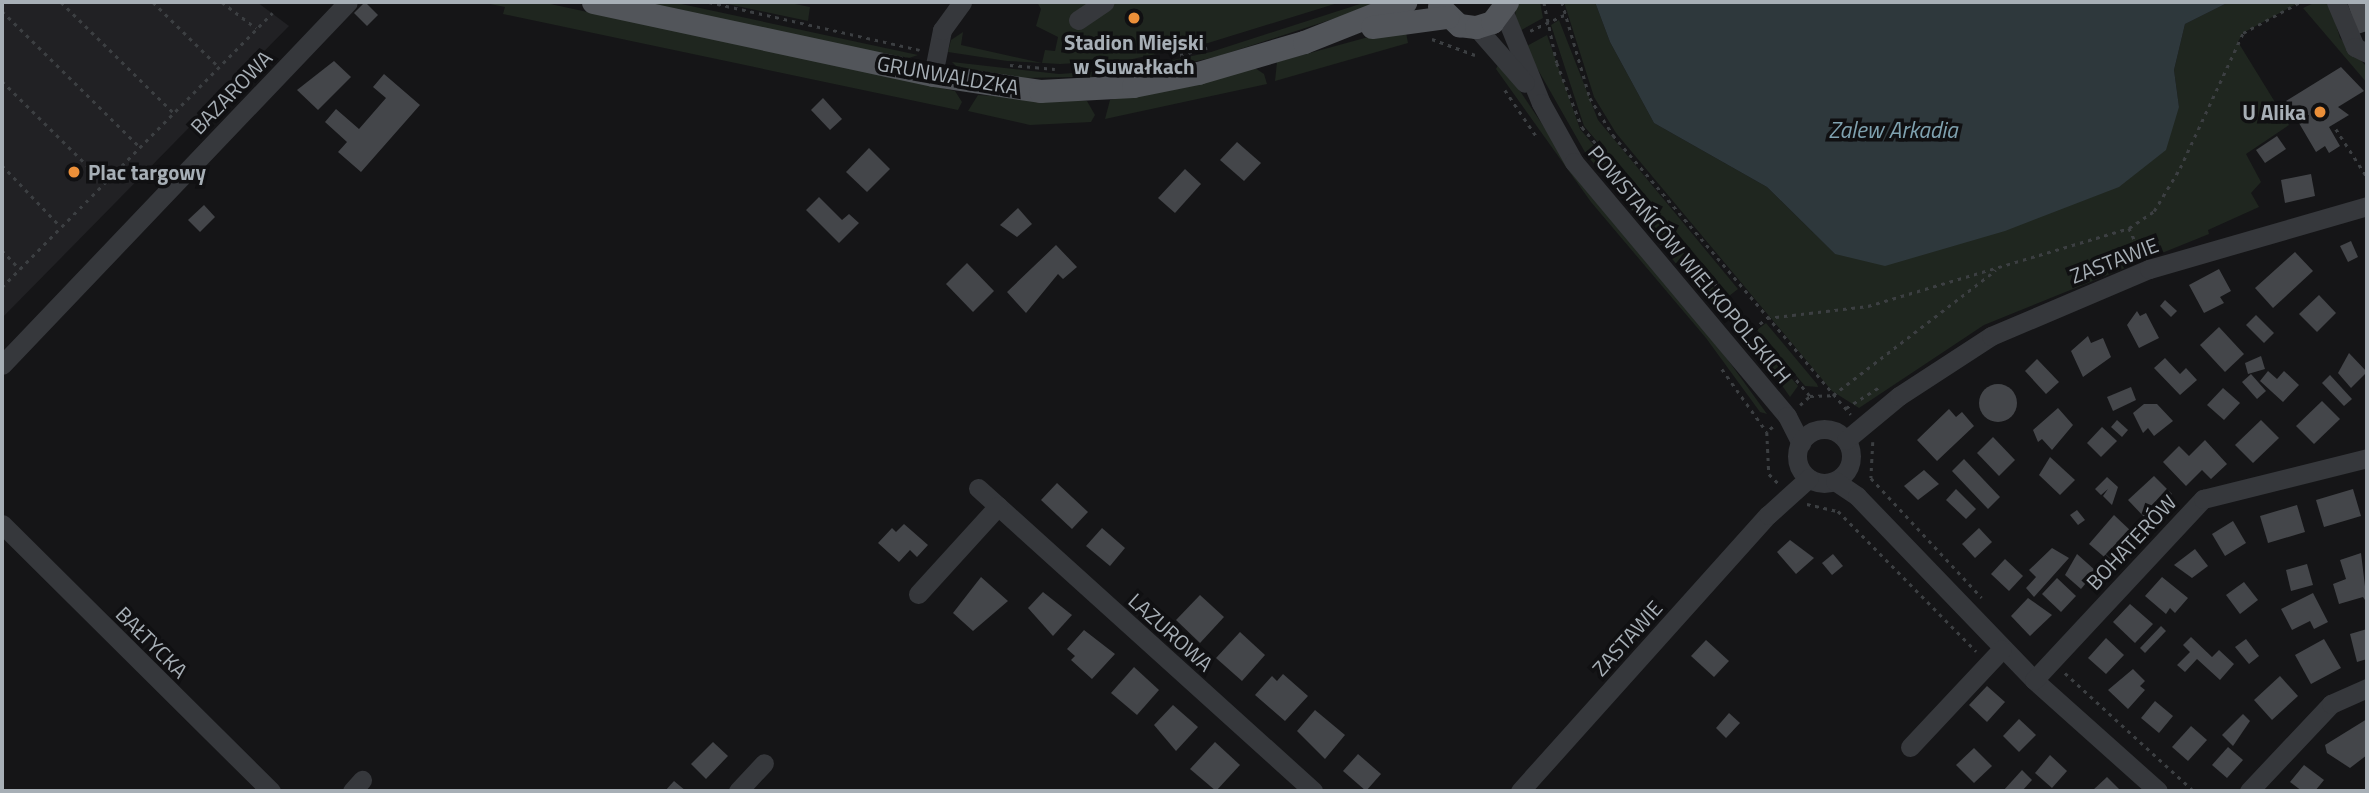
<!DOCTYPE html>
<html>
<head>
<meta charset="utf-8">
<style>
	body { margin:0 }
	#map { position:relative; width:2369px; height:793px; overflow:hidden; background:#151517; font-family:"Titillium Web",sans-serif }
	div>[style] { position:absolute }
	[style*='--x'] { left:calc(var(--x)*1px); top:calc(var(--y)*1px); width:calc(var(--w)*1px); rotate:calc(var(--a)*1deg) }
	.built>* { inset:0; background:#212124 }
	.green>* { inset:0; background:#1f261f }
	.water>* { inset:0; background:#2e383c }
	.building>* { inset:0; background:#44464a }
	.round { border-radius:50% }
	.path>* { height:2.5px; margin-top:-1.25px; transform-origin:0; background:repeating-linear-gradient(90deg,#3c3f42 0 3.5px,transparent 0 8.5px) }
	.minor>* { height:19px; margin:-9.5px; padding:0 9.5px; transform-origin:9.5px; border-radius:9.5px; background:#36383c }
	.minor>.ring { margin:-9.5px; padding:0; box-sizing:content-box; background:none; border:19px solid #36383c; border-radius:50% }
	.major>* { height:23px; margin:-11.5px; padding:0 11.5px; transform-origin:11.5px; border-radius:11.5px; background:#52555a }
	.dots>* { width:19px; height:19px; translate:-50% -50%; box-sizing:border-box; border:4px solid #101012; border-radius:50% }
	span { translate:-50% -50%; white-space:nowrap; text-align:center; line-height:1.15; -webkit-text-stroke:7px #101012; paint-order:stroke }
	.poi-label { font-size:21px; color:#a7afb6; font-weight:700 }
	.right { translate:-100% -50%; text-align:right }
	.left { translate:0 -50%; text-align:left }
	.street-label { font-size:21px; color:#a7afb6 }
	.water-label { font-size:23px; color:#7fa2b0; font-style:italic }
	.frame { position:absolute; inset:0; border:4px solid #a7afb6; pointer-events:none }
</style>
</head>
<body>
<div id="map">
	<div class="built">
		<i style="clip-path:polygon(2px 2px,257px 2px,289px 26px,2px 318px)"></i>
	</div>
	<div class="green">
		<i style="clip-path:polygon(480px 2px,541px 2px,955px 91px,962px 102px,958px 110px,503px 14px,505px 7px)"></i>
		<i style="clip-path:polygon(635px 2px,672px 2px,918px 55px,906px 59px)"></i>
		<i style="clip-path:polygon(718px 2px,785px 2px,810px 7px,808px 21px)"></i>
		<i style="clip-path:polygon(1037px 2px,1341px 2px,1208px 43px,1128px 60px,1060px 64px,1007px 61px,948px 52px,951px 40px,963px 32px,961px 45px,1042px 63px,1045px 50px,1055px 51px,1058px 37px,1036px 26px,1041px 9px)"></i>
		<i style="clip-path:polygon(1366px 2px,1385px 2px,1219px 56px,1131px 76px,1020px 78px,958px 68px,952px 62px,1059px 74px,1130px 69px,1211px 52px)"></i>
		<i style="clip-path:polygon(1515px 2px,1540px 2px,1543px 18px,1516px 33px)"></i>
		<i style="clip-path:polygon(1564px 2px,1595px 2px,1610px 42px,1654px 123px,1767px 187px,1835px 254px,2179px 107px,2174px 70px,2185px 24px,2229px 2px,2300px 2px,2243px 33px,2238px 42px,2289px 125px,2246px 154px,2261px 182px,2251px 193px,2259px 207px,2208px 230px,2209px 234px,1984px 325px,1859px 408px,1832px 391px,1616px 133px,1594px 97px)"></i>
		<i style="clip-path:polygon(2316px 2px,2329px 2px,2340px 38px,2367px 67px,2367px 83px,2303px 8px)"></i>
		<i style="clip-path:polygon(1559px 20px,1598px 120px,1738px 289px,1729px 296px,1584px 126px,1551px 25px)"></i>
		<i style="clip-path:polygon(1405px 27px,1408px 43px,1275px 81px,1277px 62px)"></i>
		<i style="clip-path:polygon(1547px 35px,1580px 129px,1724px 300px,1719px 304px,1696px 288px,1586px 154px,1525px 47px)"></i>
		<i style="clip-path:polygon(1500px 61px,1578px 178px,1712px 338px,1767px 414px,1760px 412px,1706px 338px,1591px 202px,1496px 69px)"></i>
		<i style="clip-path:polygon(1255px 68px,1264px 74px,1267px 84px,1105px 119px,1110px 100px)"></i>
		<i style="clip-path:polygon(978px 95px,1087px 101px,1095px 115px,1091px 122px,1030px 125px,968px 111px)"></i>
		<i style="clip-path:polygon(1766px 323px,1817px 384px,1818px 387px,1805px 386px,1757px 330px)"></i>
		<i style="clip-path:polygon(1760px 341px,1798px 386px,1790px 397px,1753px 344px)"></i>
	</div>
	<div class="water">
		<i style="clip-path:polygon(1595px 2px,2229px 2px,2185px 24px,2174px 70px,2179px 107px,2166px 150px,2119px 187px,2005px 231px,1885px 266px,1835px 254px,1767px 187px,1654px 123px,1610px 42px)"></i>
	</div>
	<div class="building">
		<i style="clip-path:polygon(365px 2px,378px 15px,367px 26px,354px 13px)"></i>
		<i style="clip-path:polygon(2347px 2px,2367px 2px,2367px 31px,2358px 34px)"></i>
		<i style="clip-path:polygon(334px 61px,351px 77px,318px 110px,297px 90px)"></i>
		<i style="clip-path:polygon(2341px 67px,2364px 91px,2338px 107px,2349px 115px,2329px 127px,2340px 146px,2329px 153px,2325px 146px,2316px 152px,2286px 101px)"></i>
		<i style="clip-path:polygon(384px 74px,420px 105px,361px 172px,338px 152px,347px 142px,325px 122px,336px 109px,359px 129px,386px 98px,373px 87px)"></i>
		<i style="clip-path:polygon(823px 98px,842px 119px,830px 130px,811px 110px)"></i>
		<i style="clip-path:polygon(2277px 136px,2286px 149px,2265px 163px,2256px 150px)"></i>
		<i style="clip-path:polygon(1237px 142px,1261px 163px,1244px 181px,1220px 160px)"></i>
		<i style="clip-path:polygon(869px 148px,890px 169px,867px 192px,846px 172px)"></i>
		<i style="clip-path:polygon(1185px 169px,1201px 184px,1175px 213px,1158px 198px)"></i>
		<i style="clip-path:polygon(2311px 174px,2315px 196px,2285px 203px,2281px 180px)"></i>
		<i style="clip-path:polygon(819px 197px,842px 220px,849px 214px,859px 223px,839px 243px,806px 210px)"></i>
		<i style="clip-path:polygon(204px 205px,215px 217px,200px 232px,188px 220px)"></i>
		<i style="clip-path:polygon(1018px 208px,1032px 224px,1017px 237px,1000px 225px)"></i>
		<i style="clip-path:polygon(2351px 241px,2358px 257px,2348px 262px,2340px 246px)"></i>
		<i style="clip-path:polygon(1056px 245px,1077px 267px,1063px 279px,1058px 274px,1026px 313px,1007px 292px)"></i>
		<i style="clip-path:polygon(2295px 252px,2313px 271px,2273px 308px,2255px 288px)"></i>
		<i style="clip-path:polygon(967px 263px,994px 291px,973px 312px,946px 284px)"></i>
		<i style="clip-path:polygon(2219px 269px,2231px 291px,2220px 297px,2224px 303px,2204px 313px,2189px 285px)"></i>
		<i style="clip-path:polygon(2319px 295px,2336px 313px,2317px 332px,2299px 314px)"></i>
		<i style="clip-path:polygon(2165px 300px,2177px 311px,2171px 317px,2160px 306px)"></i>
		<i style="clip-path:polygon(2137px 311px,2140px 316px,2146px 313px,2159px 338px,2139px 348px,2127px 325px)"></i>
		<i style="clip-path:polygon(2256px 315px,2274px 333px,2264px 343px,2246px 325px)"></i>
		<i style="clip-path:polygon(2219px 327px,2244px 354px,2225px 372px,2200px 345px)"></i>
		<i style="clip-path:polygon(2088px 336px,2091px 343px,2103px 338px,2111px 357px,2083px 377px,2071px 351px)"></i>
		<i style="clip-path:polygon(2349px 353px,2367px 372px,2351px 388px,2338px 373px)"></i>
		<i style="clip-path:polygon(2261px 356px,2265px 369px,2248px 374px,2245px 363px)"></i>
		<i style="clip-path:polygon(2165px 358px,2180px 374px,2186px 368px,2197px 380px,2180px 395px,2154px 368px)"></i>
		<i style="clip-path:polygon(2037px 359px,2059px 382px,2046px 394px,2025px 371px)"></i>
		<i style="clip-path:polygon(2268px 371px,2277px 379px,2284px 371px,2299px 385px,2283px 402px,2260px 381px)"></i>
		<i style="clip-path:polygon(2251px 374px,2266px 391px,2257px 399px,2242px 382px)"></i>
		<i style="clip-path:polygon(2330px 375px,2352px 399px,2344px 406px,2322px 383px)"></i>
		<i class="round" style="left:1979px;top:384px;width:38px;height:38px"></i>
		<i style="clip-path:polygon(2131px 387px,2136px 400px,2113px 411px,2107px 397px)"></i>
		<i style="clip-path:polygon(2223px 388px,2240px 403px,2224px 420px,2207px 405px)"></i>
		<i style="clip-path:polygon(2322px 401px,2340px 419px,2314px 444px,2296px 426px)"></i>
		<i style="clip-path:polygon(2144px 404px,2157px 404px,2173px 421px,2154px 436px,2148px 428px,2143px 433px,2133px 413px)"></i>
		<i style="clip-path:polygon(2058px 408px,2073px 425px,2052px 450px,2042px 439px,2038px 442px,2033px 430px)"></i>
		<i style="clip-path:polygon(1949px 409px,1956px 417px,1962px 412px,1974px 426px,1937px 461px,1917px 440px)"></i>
		<i style="clip-path:polygon(2117px 420px,2128px 430px,2122px 437px,2111px 427px)"></i>
		<i style="clip-path:polygon(2261px 420px,2279px 438px,2253px 463px,2235px 445px)"></i>
		<i style="clip-path:polygon(2102px 427px,2117px 441px,2101px 457px,2087px 443px)"></i>
		<i style="clip-path:polygon(1993px 437px,2015px 460px,1999px 476px,1977px 453px)"></i>
		<i style="clip-path:polygon(2205px 440px,2227px 464px,2211px 479px,2202px 470px,2186px 486px,2163px 462px,2179px 446px,2189px 456px)"></i>
		<i style="clip-path:polygon(2050px 457px,2075px 480px,2060px 495px,2039px 475px)"></i>
		<i style="clip-path:polygon(1964px 459px,2000px 497px,1988px 509px,1952px 471px)"></i>
		<i style="clip-path:polygon(1924px 470px,1939px 484px,1918px 500px,1904px 486px)"></i>
		<i style="clip-path:polygon(2154px 476px,2172px 494px,2146px 519px,2128px 500px)"></i>
		<i style="clip-path:polygon(2107px 477px,2118px 487px,2112px 505px,2103px 496px,2108px 489px,2101px 495px,2095px 489px)"></i>
		<i style="clip-path:polygon(1057px 483px,1088px 512px,1072px 529px,1041px 500px)"></i>
		<i style="clip-path:polygon(1956px 489px,1976px 509px,1966px 519px,1946px 500px)"></i>
		<i style="clip-path:polygon(2353px 489px,2361px 516px,2324px 527px,2316px 500px)"></i>
		<i style="clip-path:polygon(2297px 505px,2305px 532px,2268px 543px,2260px 516px)"></i>
		<i style="clip-path:polygon(2077px 510px,2085px 520px,2078px 525px,2070px 515px)"></i>
		<i style="clip-path:polygon(2114px 515px,2133px 533px,2109px 561px,2089px 544px)"></i>
		<i style="clip-path:polygon(2233px 521px,2246px 543px,2225px 556px,2212px 534px)"></i>
		<i style="clip-path:polygon(904px 524px,928px 545px,917px 557px,910px 550px,899px 562px,878px 543px,892px 528px,896px 532px)"></i>
		<i style="clip-path:polygon(1102px 528px,1125px 548px,1110px 566px,1086px 546px)"></i>
		<i style="clip-path:polygon(1979px 528px,1992px 542px,1975px 558px,1962px 544px)"></i>
		<i style="clip-path:polygon(1790px 540px,1814px 558px,1796px 574px,1777px 552px)"></i>
		<i style="clip-path:polygon(2052px 548px,2069px 558px,2034px 597px,2026px 588px,2036px 577px,2029px 570px)"></i>
		<i style="clip-path:polygon(2195px 549px,2208px 566px,2192px 578px,2174px 565px)"></i>
		<i style="clip-path:polygon(2361px 553px,2367px 603px,2363px 597px,2339px 604px,2333px 584px,2346px 579px,2340px 560px)"></i>
		<i style="clip-path:polygon(1833px 554px,1843px 566px,1832px 575px,1822px 563px)"></i>
		<i style="clip-path:polygon(2077px 554px,2096px 571px,2081px 589px,2065px 575px)"></i>
		<i style="clip-path:polygon(2005px 559px,2023px 576px,2009px 591px,1991px 574px)"></i>
		<i style="clip-path:polygon(2307px 564px,2313px 585px,2291px 591px,2286px 570px)"></i>
		<i style="clip-path:polygon(981px 577px,1008px 601px,973px 631px,953px 613px)"></i>
		<i style="clip-path:polygon(2162px 577px,2188px 598px,2175px 613px,2170px 608px,2166px 614px,2145px 596px)"></i>
		<i style="clip-path:polygon(2057px 578px,2076px 596px,2061px 612px,2042px 594px)"></i>
		<i style="clip-path:polygon(2244px 582px,2258px 600px,2240px 614px,2226px 595px)"></i>
		<i style="clip-path:polygon(1043px 592px,1072px 615px,1053px 636px,1028px 608px)"></i>
		<i style="clip-path:polygon(2313px 593px,2328px 622px,2314px 629px,2310px 621px,2292px 630px,2281px 609px)"></i>
		<i style="clip-path:polygon(1200px 595px,1224px 617px,1200px 643px,1176px 620px)"></i>
		<i style="clip-path:polygon(2028px 598px,2052px 615px,2030px 636px,2011px 616px)"></i>
		<i style="clip-path:polygon(2130px 604px,2153px 624px,2135px 643px,2113px 622px)"></i>
		<i style="clip-path:polygon(2161px 626px,2166px 631px,2145px 653px,2140px 648px)"></i>
		<i style="clip-path:polygon(2367px 629px,2367px 659px,2357px 662px,2350px 634px)"></i>
		<i style="clip-path:polygon(1084px 630px,1115px 654px,1092px 679px,1071px 660px,1075px 656px,1067px 649px)"></i>
		<i style="clip-path:polygon(1240px 632px,1265px 655px,1242px 681px,1216px 658px)"></i>
		<i style="clip-path:polygon(2191px 637px,2212px 657px,2219px 650px,2234px 664px,2220px 680px,2197px 659px,2185px 672px,2177px 665px,2190px 652px,2183px 645px)"></i>
		<i style="clip-path:polygon(2106px 638px,2124px 655px,2106px 674px,2088px 658px)"></i>
		<i style="clip-path:polygon(2246px 639px,2259px 656px,2249px 664px,2235px 647px)"></i>
		<i style="clip-path:polygon(2324px 639px,2341px 668px,2311px 684px,2295px 655px)"></i>
		<i style="clip-path:polygon(1706px 640px,1729px 661px,1714px 677px,1691px 656px)"></i>
		<i style="clip-path:polygon(1134px 667px,1159px 690px,1137px 715px,1111px 693px)"></i>
		<i style="clip-path:polygon(2133px 669px,2145px 681px,2140px 686px,2145px 690px,2128px 709px,2108px 690px)"></i>
		<i style="clip-path:polygon(1283px 674px,1308px 696px,1285px 721px,1255px 695px,1272px 676px,1277px 681px)"></i>
		<i style="clip-path:polygon(2280px 676px,2298px 696px,2272px 720px,2254px 700px)"></i>
		<i style="clip-path:polygon(1987px 686px,2005px 702px,1987px 722px,1969px 705px)"></i>
		<i style="clip-path:polygon(2155px 701px,2173px 716px,2159px 733px,2141px 718px)"></i>
		<i style="clip-path:polygon(1173px 705px,1198px 727px,1176px 751px,1154px 725px)"></i>
		<i style="clip-path:polygon(1315px 710px,1345px 735px,1325px 759px,1297px 731px)"></i>
		<i style="clip-path:polygon(1729px 713px,1740px 723px,1726px 738px,1716px 728px)"></i>
		<i style="clip-path:polygon(2243px 714px,2250px 721px,2233px 746px,2222px 735px)"></i>
		<i style="clip-path:polygon(2019px 719px,2036px 735px,2019px 752px,2003px 736px)"></i>
		<i style="clip-path:polygon(2367px 719px,2367px 755px,2350px 768px,2327px 753px,2325px 745px)"></i>
		<i style="clip-path:polygon(2191px 726px,2207px 740px,2188px 761px,2172px 747px)"></i>
		<i style="clip-path:polygon(713px 742px,728px 756px,706px 779px,691px 764px)"></i>
		<i style="clip-path:polygon(1215px 742px,1240px 765px,1216px 791px,1190px 769px)"></i>
		<i style="clip-path:polygon(2228px 747px,2243px 760px,2227px 778px,2212px 765px)"></i>
		<i style="clip-path:polygon(1974px 748px,1992px 766px,1974px 783px,1956px 765px)"></i>
		<i style="clip-path:polygon(1358px 754px,1381px 774px,1366px 791px,1343px 771px)"></i>
		<i style="clip-path:polygon(2050px 755px,2067px 771px,2052px 788px,2035px 773px)"></i>
		<i style="clip-path:polygon(2304px 765px,2324px 780px,2315px 791px,2302px 791px,2290px 782px)"></i>
		<i style="clip-path:polygon(2022px 770px,2032px 780px,2022px 791px,2003px 791px)"></i>
		<i style="clip-path:polygon(2107px 777px,2121px 791px,2092px 791px)"></i>
		<i style="clip-path:polygon(674px 781px,686px 791px,665px 791px)"></i>
	</div>
	<div class="path">
		<i style="--x:61;--y:2;--w:157;--a:44.5"></i>
		<i style="--x:153;--y:2;--w:93;--a:44.6"></i>
		<i style="--x:222;--y:2;--w:43;--a:37.4"></i>
		<i style="--x:709;--y:2;--w:216;--a:12.8"></i>
		<i style="--x:1544;--y:2;--w:62;--a:78"></i>
		<i style="--x:1557;--y:63;--w:69;--a:68.7"></i>
		<i style="--x:1582;--y:127;--w:353;--a:49.7"></i>
		<i style="--x:1562;--y:2;--w:100;--a:73.7"></i>
		<i style="--x:1590;--y:98;--w:44;--a:58.1"></i>
		<i style="--x:1613;--y:135;--w:367;--a:49.6"></i>
		<i style="--x:2;--y:11;--w:192;--a:44.6"></i>
		<i style="--x:1530;--y:31;--w:38;--a:-25"></i>
		<i style="--x:1432;--y:39;--w:46;--a:20.4"></i>
		<i style="--x:1180;--y:55;--w:28;--a:-15"></i>
		<i style="--x:1010;--y:65;--w:45;--a:5.1"></i>
		<i style="--x:1093;--y:67;--w:56;--a:-6.1"></i>
		<i style="--x:2;--y:81;--w:144;--a:44.7"></i>
		<i style="--x:1505;--y:90;--w:57;--a:55.8"></i>
		<i style="--x:2336;--y:129;--w:57;--a:57.1"></i>
		<i style="--x:2;--y:165;--w:84;--a:46.4"></i>
		<i style="--x:2129;--y:228;--w:29;--a:65"></i>
		<i style="--x:2;--y:250;--w:26;--a:47"></i>
		<i style="--x:2;--y:287;--w:385;--a:-45.4"></i>
		<i style="--x:1753;--y:329;--w:18;--a:-38"></i>
		<i style="--x:1767;--y:318;--w:102;--a:-6.8"></i>
		<i style="--x:1868;--y:306;--w:272;--a:-16.6"></i>
		<i style="--x:2129;--y:228;--w:30;--a:-34"></i>
		<i style="--x:2154;--y:211;--w:50;--a:-58.8"></i>
		<i style="--x:2180;--y:168;--w:149;--a:-65"></i>
		<i style="--x:2243;--y:33;--w:65;--a:-28.5"></i>
		<i style="--x:1722;--y:369;--w:77;--a:54.5"></i>
		<i style="--x:1800;--y:405;--w:13;--a:-42"></i>
		<i style="--x:1810;--y:396;--w:23;--a:-2"></i>
		<i style="--x:1833;--y:395;--w:205;--a:-37.5"></i>
		<i style="--x:1846;--y:408;--w:39;--a:-32"></i>
		<i style="--x:1773;--y:427;--w:8;--a:140"></i>
		<i style="--x:1767;--y:432;--w:42;--a:87.3"></i>
		<i style="--x:1769;--y:474;--w:13;--a:45"></i>
		<i style="--x:1873;--y:442;--w:36;--a:93"></i>
		<i style="--x:1871;--y:478;--w:163;--a:47.2"></i>
		<i style="--x:1807;--y:504;--w:32;--a:13"></i>
		<i style="--x:1838;--y:511;--w:197;--a:45.4"></i>
		<i style="--x:2065;--y:673;--w:175;--a:42.5"></i>
	</div>
	<div class="minor">
		<i style="--x:2336;--y:2;--w:49;--a:67.1"></i>
		<i style="--x:2355;--y:47;--w:13;--a:27"></i>
		<i style="--x:1503;--y:10;--w:100;--a:67.8"></i>
		<i style="--x:1541;--y:103;--w:68;--a:60.8"></i>
		<i style="--x:1574;--y:162;--w:331;--a:50"></i>
		<i style="--x:1787;--y:416;--w:31;--a:63"></i>
		<i style="--x:1078;--y:20;--w:32;--a:-34"></i>
		<i style="--x:1476;--y:27;--w:74;--a:48.8"></i>
		<i style="--x:933;--y:75;--w:46;--a:-78.7"></i>
		<i style="--x:942;--y:30;--w:34;--a:-54"></i>
		<i style="--x:2;--y:365;--w:501;--a:-46.37"></i>
		<i class="ring" style="left:1797px;top:429px;width:35px;height:35px"></i>
		<i style="--x:1846;--y:440;--w:69;--a:-39.7"></i>
		<i style="--x:1899;--y:396;--w:110;--a:-33.1"></i>
		<i style="--x:1991;--y:336;--w:172;--a:-23"></i>
		<i style="--x:2149;--y:269;--w:227;--a:-16.1"></i>
		<i style="--x:1835;--y:481;--w:27;--a:34"></i>
		<i style="--x:1857;--y:496;--w:255;--a:46.1"></i>
		<i style="--x:2034;--y:680;--w:166;--a:41.8"></i>
		<i style="--x:978;--y:488;--w:452;--a:42.1"></i>
		<i style="--x:2;--y:524;--w:379;--a:44.8"></i>
		<i style="--x:918;--y:594;--w:119;--a:-47.7"></i>
		<i style="--x:2034;--y:680;--w:248;--a:-47"></i>
		<i style="--x:2203;--y:499;--w:169;--a:-14"></i>
		<i style="--x:1910;--y:747;--w:134;--a:-46.8"></i>
		<i style="--x:352;--y:791;--w:15;--a:-48"></i>
		<i style="--x:738;--y:791;--w:38;--a:-47"></i>
		<i style="--x:1520;--y:791;--w:371;--a:-48.1"></i>
		<i style="--x:1768;--y:515;--w:55;--a:-42.1"></i>
		<i style="--x:2249;--y:791;--w:120;--a:-46.7"></i>
		<i style="--x:2331;--y:704;--w:39;--a:-24"></i>
	</div>
	<div class="major">
		<i style="--x:593;--y:2;--w:348;--a:12.1"></i>
		<i style="--x:933;--y:75;--w:108;--a:8.5"></i>
		<i style="--x:1040;--y:91;--w:93;--a:-3.1"></i>
		<i style="--x:1133;--y:86;--w:66;--a:-11.3"></i>
		<i style="--x:1198;--y:73;--w:110;--a:-16.3"></i>
		<i style="--x:1304;--y:42;--w:109;--a:-21.6"></i>
		<i style="--x:1439;--y:6;--w:28;--a:44"></i>
		<i style="--x:1459;--y:25;--w:17;--a:7"></i>
		<i style="--x:1476;--y:27;--w:17;--a:-17"></i>
		<i style="--x:1492;--y:22;--w:25;--a:-53"></i>
		<i style="--x:1372;--y:27;--w:76;--a:-7.6"></i>
	</div>
	<div class="dots">
		<i style="left:1134px;top:18px;background:#eb8f39"></i>
		<i style="left:2320px;top:112px;background:#eb8f39"></i>
		<i style="left:74px;top:172px;background:#eb8f39"></i>
	</div>
	<div class="poi-label">
		<span style="left:1134px;top:54px">Stadion Miejski<br>w Suwałkach</span>
		<span class="right" style="left:2306px;top:112px">U Alika</span>
		<span class="left" style="left:88px;top:172px">Plac targowy</span>
	</div>
	<div class="street-label">
		<span style="left:948px;top:75px;rotate:10deg">GRUNWALDZKA</span>
		<span style="left:231px;top:92px;rotate:-46deg">BAZAROWA</span>
		<span style="left:2114px;top:260px;rotate:-21deg">ZASTAWIE</span>
		<span style="left:1690px;top:264px;rotate:50deg">POWSTAŃCÓW WIELKOPOLSKICH</span>
		<span style="left:2131px;top:542px;rotate:-47deg">BOHATERÓW</span>
		<span style="left:1171px;top:632px;rotate:42deg">LAZUROWA</span>
		<span style="left:1627px;top:638px;rotate:-48deg">ZASTAWIE</span>
		<span style="left:152px;top:642px;rotate:45deg">BAŁTYCKA</span>
	</div>
	<div class="water-label">
		<span style="left:1893px;top:130px">Zalew Arkadia</span>
	</div>
	<div class="frame"></div>
</div>
</body>
</html>
